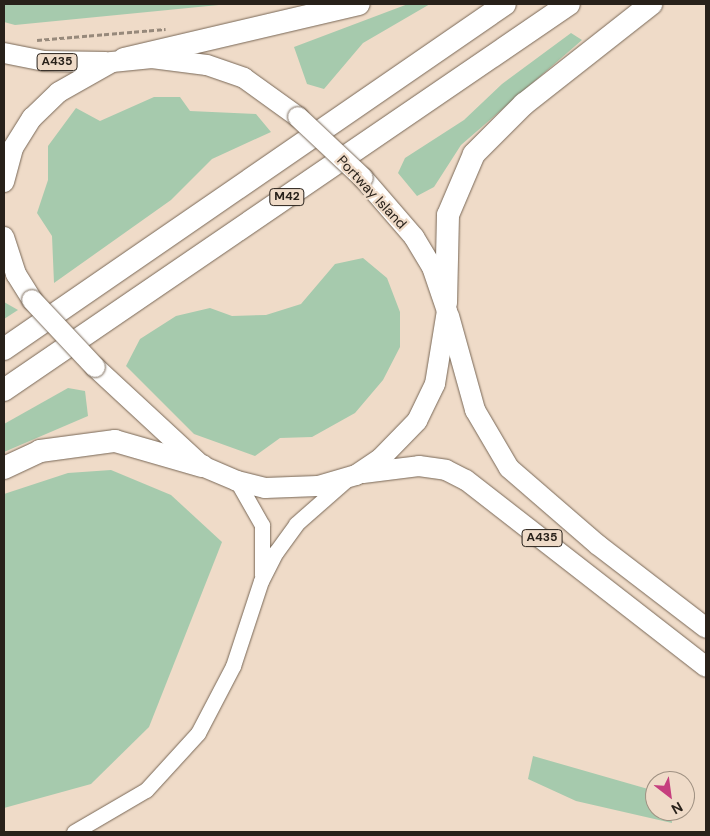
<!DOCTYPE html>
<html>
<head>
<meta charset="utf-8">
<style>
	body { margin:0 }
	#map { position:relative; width:710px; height:836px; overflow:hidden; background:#efdbc8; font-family:"DM Sans",sans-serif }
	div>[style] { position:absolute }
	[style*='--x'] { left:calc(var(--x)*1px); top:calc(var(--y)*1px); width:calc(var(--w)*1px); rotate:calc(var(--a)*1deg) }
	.green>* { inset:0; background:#a6caad }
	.path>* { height:2.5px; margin-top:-1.25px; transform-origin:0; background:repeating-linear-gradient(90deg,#97897b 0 5px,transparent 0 7.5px) }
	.roads { filter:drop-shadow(0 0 1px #786756) drop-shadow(0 0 1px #786756) }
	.tertiary>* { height:15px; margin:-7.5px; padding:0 7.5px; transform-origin:7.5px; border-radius:7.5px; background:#fff }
	.trunk>* { height:20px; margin:-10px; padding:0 10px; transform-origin:10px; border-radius:10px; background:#fff }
	.motorway>* { height:22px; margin:-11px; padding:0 11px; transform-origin:11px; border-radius:11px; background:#fff }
	.bridges { filter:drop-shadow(0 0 1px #786756) drop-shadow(0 0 1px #786756) }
	.trunk-bridge>* { height:20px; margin:-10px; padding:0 10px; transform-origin:10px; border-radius:10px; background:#fff }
	span { translate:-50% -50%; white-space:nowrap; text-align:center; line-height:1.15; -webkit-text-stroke:4.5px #efdbc8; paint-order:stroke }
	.shield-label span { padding:1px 4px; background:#efdbc8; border:1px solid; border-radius:4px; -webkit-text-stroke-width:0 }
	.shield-label { font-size:12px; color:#28211a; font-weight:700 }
	.street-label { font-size:14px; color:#28211a }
	.frame { position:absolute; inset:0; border:5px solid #28211a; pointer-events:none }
	.north { position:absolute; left:645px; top:771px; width:50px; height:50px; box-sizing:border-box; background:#efdbc8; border:1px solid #9f9182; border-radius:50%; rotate:150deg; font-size:14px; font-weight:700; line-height:20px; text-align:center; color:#28211a }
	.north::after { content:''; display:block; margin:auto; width:18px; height:22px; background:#c63f7e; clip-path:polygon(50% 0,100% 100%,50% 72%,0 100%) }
</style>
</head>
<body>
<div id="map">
	<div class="green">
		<i style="clip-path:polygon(4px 4px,229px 4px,15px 25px,4px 22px)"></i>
		<i style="clip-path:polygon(408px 4px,430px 4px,363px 43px,324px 89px,307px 84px,294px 47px)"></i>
		<i style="clip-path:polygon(571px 33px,582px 40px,461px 145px,434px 187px,417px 196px,398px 173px,405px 158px,464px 120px,502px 84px)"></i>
		<i style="clip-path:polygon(154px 97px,180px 97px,190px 111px,256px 114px,271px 132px,212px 159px,171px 200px,54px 283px,52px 236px,37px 213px,48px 180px,48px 146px,76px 108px,100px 121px)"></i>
		<i style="clip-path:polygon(363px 258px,387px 278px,400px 312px,400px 347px,383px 380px,355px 413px,312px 437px,280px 438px,255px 456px,194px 434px,126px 366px,140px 339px,176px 316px,210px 308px,232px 316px,266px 315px,301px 304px,335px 264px)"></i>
		<i style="clip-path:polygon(4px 302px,18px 310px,4px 319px)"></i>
		<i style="clip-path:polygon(68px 388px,85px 391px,88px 416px,4px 452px,4px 424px)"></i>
		<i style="clip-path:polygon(111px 470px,171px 495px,222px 542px,149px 727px,91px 784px,4px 808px,4px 494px,68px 473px)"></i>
		<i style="clip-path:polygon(533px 756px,655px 791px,655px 811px,671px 811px,672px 823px,576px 801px,528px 779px)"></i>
	</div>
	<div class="path">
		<i style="--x:37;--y:40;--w:129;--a:-4.9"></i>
	</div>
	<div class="roads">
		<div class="tertiary">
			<i style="--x:237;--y:481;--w:51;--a:60.4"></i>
			<i style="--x:262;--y:525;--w:50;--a:90"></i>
			<i style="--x:74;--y:832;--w:83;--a:-30.3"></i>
			<i style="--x:146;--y:790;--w:77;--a:-47.6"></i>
			<i style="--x:198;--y:733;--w:76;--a:-62.4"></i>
			<i style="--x:233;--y:666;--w:89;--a:-71.8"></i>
			<i style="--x:261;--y:581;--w:33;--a:-63"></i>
			<i style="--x:276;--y:552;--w:34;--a:-54"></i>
			<i style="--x:296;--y:524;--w:65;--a:-41.3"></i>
		</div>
		<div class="trunk">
			<i style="--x:4;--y:53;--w:41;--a:11.3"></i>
			<i style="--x:44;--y:61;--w:62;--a:0.9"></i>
			<i style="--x:4;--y:182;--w:35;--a:-75"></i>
			<i style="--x:13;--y:148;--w:36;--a:-58"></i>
			<i style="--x:32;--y:118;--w:37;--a:-44"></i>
			<i style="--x:59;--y:92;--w:61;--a:-29.5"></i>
			<i style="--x:112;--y:62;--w:40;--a:-5.7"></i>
			<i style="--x:152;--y:58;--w:55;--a:7.3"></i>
			<i style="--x:207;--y:65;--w:39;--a:19"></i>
			<i style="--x:244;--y:78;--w:67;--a:35.8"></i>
			<i style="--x:4;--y:237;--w:39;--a:72"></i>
			<i style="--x:16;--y:274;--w:31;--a:58"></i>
			<i style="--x:449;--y:316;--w:98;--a:74.5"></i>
			<i style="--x:475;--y:410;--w:67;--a:59.6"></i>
			<i style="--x:509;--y:468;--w:118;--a:40.9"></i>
			<i style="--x:598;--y:545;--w:136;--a:37.5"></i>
			<i style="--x:95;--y:367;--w:146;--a:42.8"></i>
			<i style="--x:202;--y:466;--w:38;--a:23"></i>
			<i style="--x:237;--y:481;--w:29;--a:14"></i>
			<i style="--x:265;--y:488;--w:53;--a:-2.2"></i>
			<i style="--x:318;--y:486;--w:40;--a:-16"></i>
			<i style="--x:356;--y:475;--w:30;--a:-34"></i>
			<i style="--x:381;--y:458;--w:52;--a:-45.8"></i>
			<i style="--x:417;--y:421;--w:41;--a:-64.1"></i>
			<i style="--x:435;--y:384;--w:74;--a:-80.7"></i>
			<i style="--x:447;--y:311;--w:46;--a:-108.8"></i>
			<i style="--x:432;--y:267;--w:35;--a:-121"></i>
			<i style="--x:414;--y:237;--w:78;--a:-130.8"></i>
			<i style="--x:363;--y:473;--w:56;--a:-7.1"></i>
			<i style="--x:419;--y:466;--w:27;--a:8"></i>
			<i style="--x:446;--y:470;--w:22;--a:27"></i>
			<i style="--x:466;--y:480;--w:304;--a:37.9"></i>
		</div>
		<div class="motorway">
			<i style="--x:124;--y:59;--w:241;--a:-13.2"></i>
			<i style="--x:446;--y:303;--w:88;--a:-88.7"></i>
			<i style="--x:448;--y:215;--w:66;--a:-66.9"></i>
			<i style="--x:474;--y:154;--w:71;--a:-45"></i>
			<i style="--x:524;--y:104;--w:162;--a:-38.2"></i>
			<i style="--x:4;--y:349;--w:608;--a:-34.55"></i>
			<i style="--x:4;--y:390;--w:684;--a:-34.34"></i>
			<i style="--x:4;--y:468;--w:40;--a:-25"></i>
			<i style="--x:40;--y:451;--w:76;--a:-7.6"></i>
			<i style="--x:115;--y:441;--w:91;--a:16"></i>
		</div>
	</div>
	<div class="bridges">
		<div class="trunk-bridge">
			<i style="--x:298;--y:117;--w:89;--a:43.2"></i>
			<i style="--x:32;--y:300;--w:92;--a:46.8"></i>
		</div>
	</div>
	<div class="shield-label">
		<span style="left:57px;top:62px">A435</span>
		<span style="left:287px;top:197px">M42</span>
		<span style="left:542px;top:538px">A435</span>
	</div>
	<div class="street-label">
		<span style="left:372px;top:192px;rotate:47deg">Portway Island</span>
	</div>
	<div class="frame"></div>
	<div class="north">N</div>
</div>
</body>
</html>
